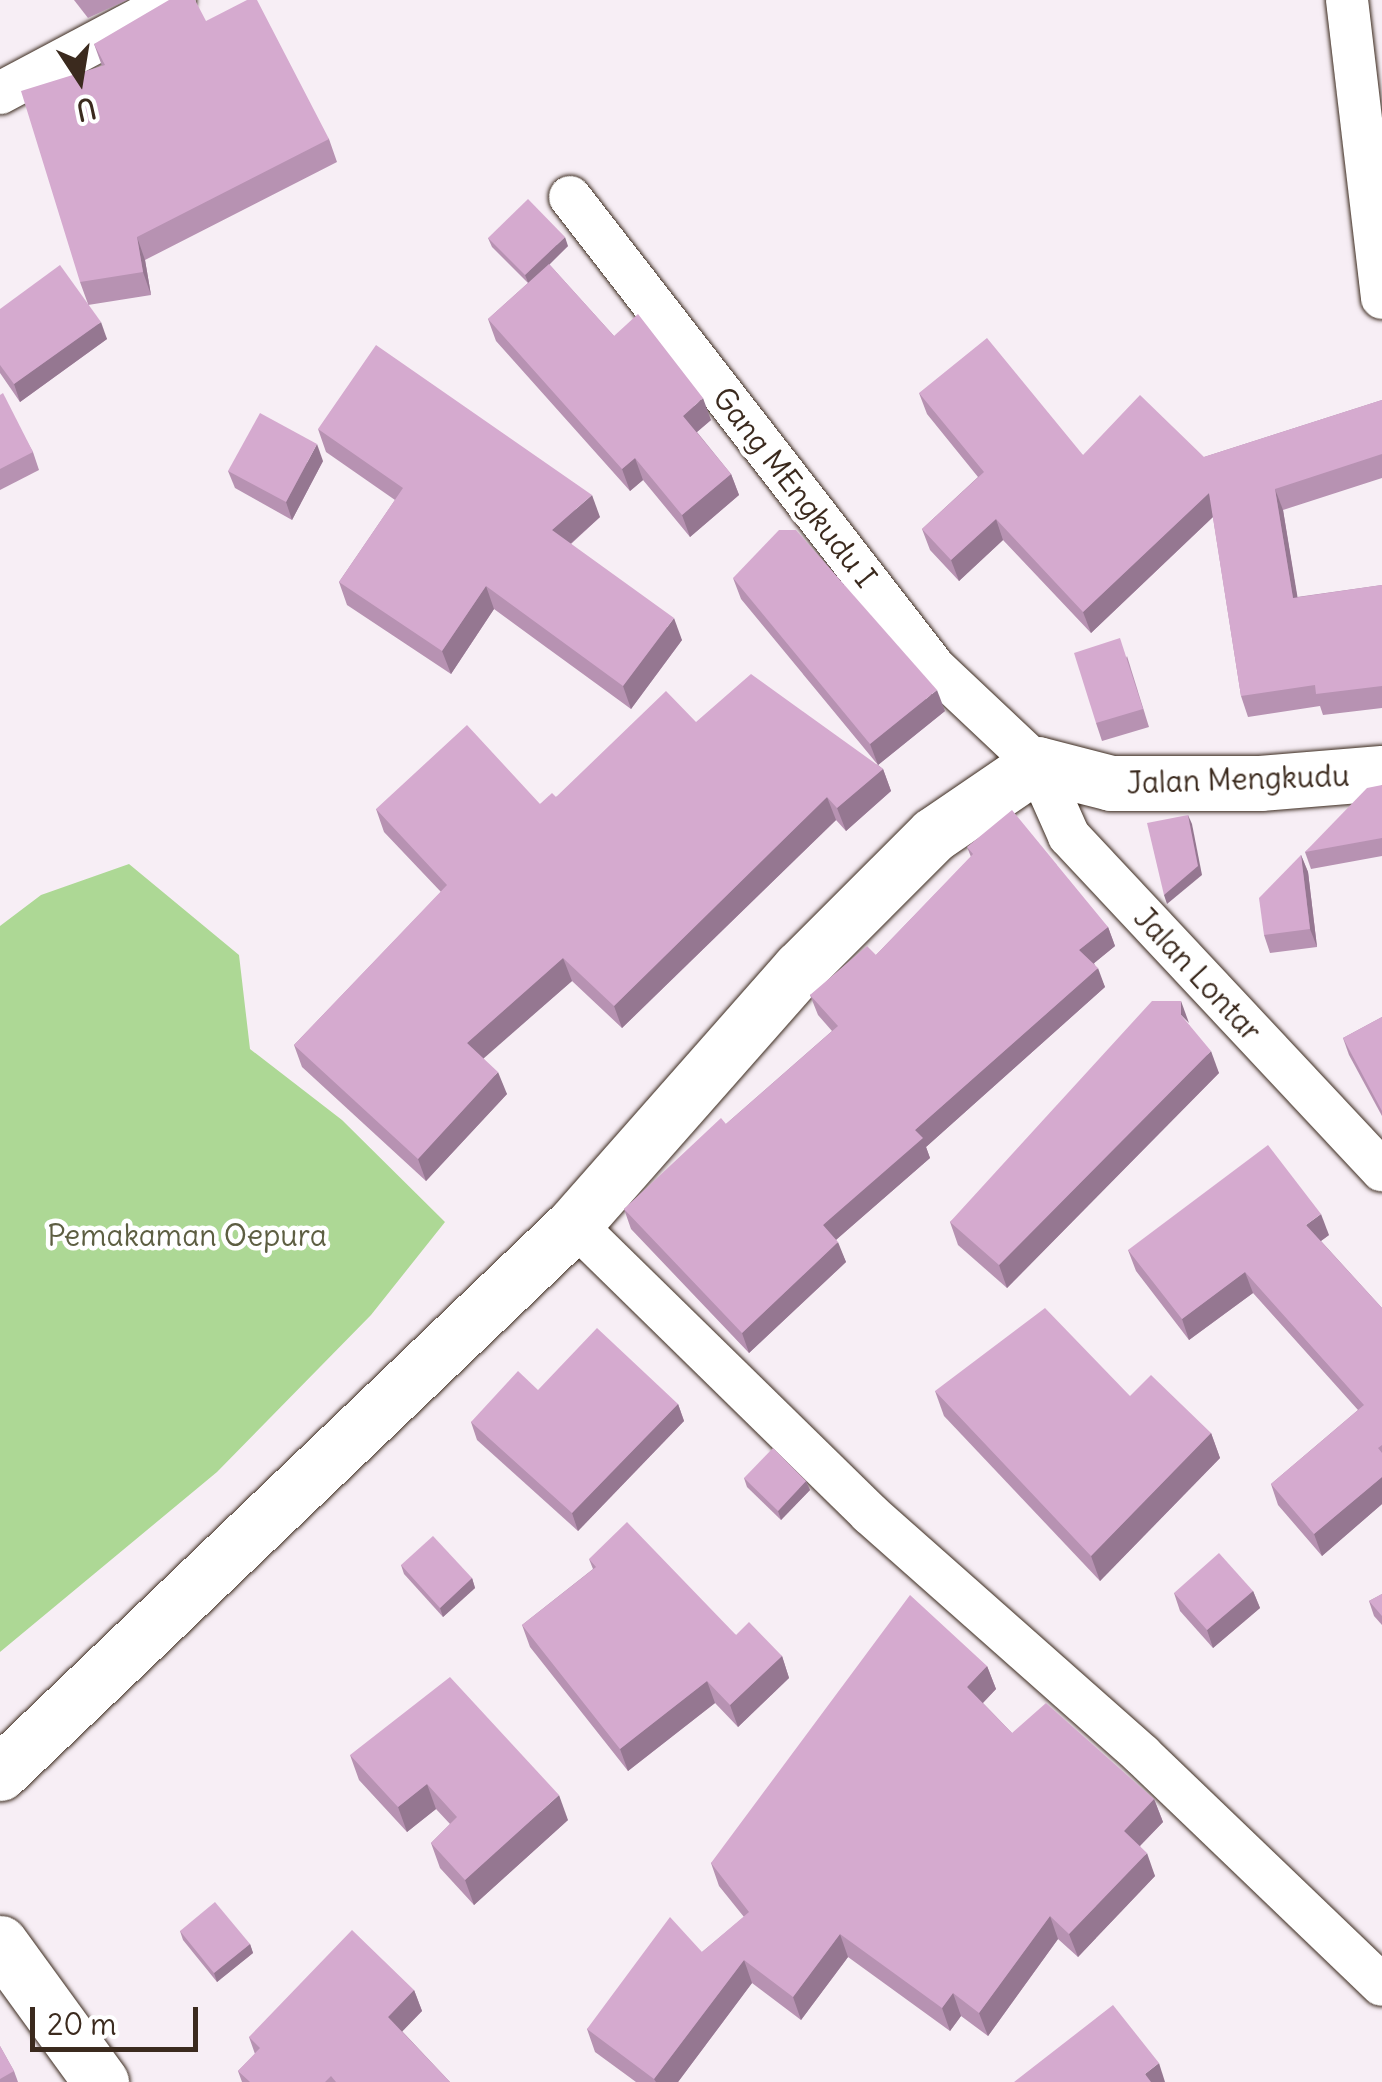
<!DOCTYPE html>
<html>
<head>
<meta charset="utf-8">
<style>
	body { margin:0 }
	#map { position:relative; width:1382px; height:2082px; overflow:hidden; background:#f7eef5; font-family:Delius,sans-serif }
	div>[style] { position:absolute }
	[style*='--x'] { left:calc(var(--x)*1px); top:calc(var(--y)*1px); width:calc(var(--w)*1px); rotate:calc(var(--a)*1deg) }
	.green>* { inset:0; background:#add895 }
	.roads { filter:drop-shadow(0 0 2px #3b2a1e) drop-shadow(0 0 2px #3b2a1e) }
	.street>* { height:42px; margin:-21px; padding:0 21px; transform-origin:21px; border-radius:21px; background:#fff }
	.secondary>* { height:55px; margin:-27.5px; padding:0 27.5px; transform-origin:27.5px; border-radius:27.5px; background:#fff }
	.wall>* { inset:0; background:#b792b2 }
	.shaded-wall>* { inset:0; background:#957791 }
	.building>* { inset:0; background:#d5aacf }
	span { translate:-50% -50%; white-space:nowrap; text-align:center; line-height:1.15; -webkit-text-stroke:9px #fff; paint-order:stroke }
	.street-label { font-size:30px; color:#3b2a1e }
	.park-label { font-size:30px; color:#5d5e42 }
	.north { position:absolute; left:30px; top:30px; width:100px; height:100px; -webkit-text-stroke:8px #fff; paint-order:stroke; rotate:168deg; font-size:28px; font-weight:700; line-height:40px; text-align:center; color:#3b2a1e }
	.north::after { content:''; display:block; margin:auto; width:35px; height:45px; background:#3b2a1e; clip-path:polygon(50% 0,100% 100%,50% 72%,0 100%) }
	.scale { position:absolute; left:30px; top:2007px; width:168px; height:45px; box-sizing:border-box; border:5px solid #3b2a1e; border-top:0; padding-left:12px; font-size:30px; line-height:35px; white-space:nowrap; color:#3b2a1e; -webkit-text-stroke:8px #fff; paint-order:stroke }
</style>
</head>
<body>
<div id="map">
	<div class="green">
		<i style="clip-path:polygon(129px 864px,239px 955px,250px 1049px,342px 1120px,445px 1222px,371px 1315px,217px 1472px,0 1652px,0 926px,41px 895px)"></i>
	</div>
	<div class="roads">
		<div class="street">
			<i style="--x:1347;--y:0;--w:300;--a:83.3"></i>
			<i style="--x:0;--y:93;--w:198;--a:-28"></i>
			<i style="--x:570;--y:197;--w:596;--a:52.23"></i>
			<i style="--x:935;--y:668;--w:140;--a:43.3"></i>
			<i style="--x:1037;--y:764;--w:79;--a:66"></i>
			<i style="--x:1069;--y:836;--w:458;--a:46.9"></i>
			<i style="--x:574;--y:1224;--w:414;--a:44.4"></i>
			<i style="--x:870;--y:1514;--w:363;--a:41.5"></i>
			<i style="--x:1142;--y:1755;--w:332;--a:43.8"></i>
		</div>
		<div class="secondary">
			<i style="--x:0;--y:1773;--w:794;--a:-43.72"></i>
			<i style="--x:574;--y:1224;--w:341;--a:-48.6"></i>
			<i style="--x:800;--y:968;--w:188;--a:-45"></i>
			<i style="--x:933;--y:835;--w:126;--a:-34.3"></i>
			<i style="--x:1037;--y:764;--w:76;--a:14.4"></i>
			<i style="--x:1111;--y:783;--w:149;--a:0"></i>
			<i style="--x:1260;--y:783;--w:122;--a:-4.7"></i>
			<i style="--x:0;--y:1943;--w:172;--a:54"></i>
		</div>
	</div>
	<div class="wall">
		<i style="clip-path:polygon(74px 0,127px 0,88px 18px)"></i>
		<i style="clip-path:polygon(206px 21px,329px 139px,337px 162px,145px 260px,151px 295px,88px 305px,107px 339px,20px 402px,0 373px,0 309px,88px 304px,80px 282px,102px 66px,94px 44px)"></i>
		<i style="clip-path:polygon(488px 238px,568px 246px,549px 264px,614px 336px,711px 420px,697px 432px,731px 474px,739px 495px,690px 537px,643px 480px,630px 491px,496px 341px,488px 319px,528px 283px,492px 247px)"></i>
		<i style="clip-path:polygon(919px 393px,1083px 455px,1204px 457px,1382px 400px,1382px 478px,1283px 510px,1297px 597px,1382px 585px,1382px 708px,1323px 715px,1320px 706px,1248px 717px,1241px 696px,1213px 517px,1091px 633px,1003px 540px,959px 581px,930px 550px,922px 529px,978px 477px,927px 414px)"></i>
		<i style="clip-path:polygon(0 395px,33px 452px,39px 470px,0 490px)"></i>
		<i style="clip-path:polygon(318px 429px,600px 517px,571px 544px,682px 640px,631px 709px,494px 609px,451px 674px,347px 605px,339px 582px,395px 500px,326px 452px)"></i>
		<i style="clip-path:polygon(323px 461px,292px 520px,235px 488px,228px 471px)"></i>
		<i style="clip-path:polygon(733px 578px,945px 711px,878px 765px,883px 769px,891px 791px,846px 831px,836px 820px,622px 1028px,572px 981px,483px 1058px,507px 1094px,426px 1181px,302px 1067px,294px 1045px,441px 892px,384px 832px,376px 809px,540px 804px,556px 797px,696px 722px,878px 765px,741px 599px)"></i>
		<i style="clip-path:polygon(1127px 656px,1149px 727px,1102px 741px,1096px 723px)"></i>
		<i style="clip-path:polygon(1382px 785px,1382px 856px,1311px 869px,1305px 852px)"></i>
		<i style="clip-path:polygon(967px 847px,1108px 927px,1115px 946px,1094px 963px,1105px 987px,926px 1147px,930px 1158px,836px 1240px,846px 1262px,749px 1353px,631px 1229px,624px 1209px,726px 1124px,832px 1031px,818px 1015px,810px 995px,876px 955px,971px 857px)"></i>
		<i style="clip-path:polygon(1301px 855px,1308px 872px,1317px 947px,1270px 953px,1264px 935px)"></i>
		<i style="clip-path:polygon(1382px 1017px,1382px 1116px,1349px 1055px,1343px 1038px)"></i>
		<i style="clip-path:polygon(1189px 1025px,1219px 1073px,1007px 1288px,958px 1245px,950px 1222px)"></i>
		<i style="clip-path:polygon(1329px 1235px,1321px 1241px,1382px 1308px,1382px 1504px,1322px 1556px,1278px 1505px,1271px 1484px,1358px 1410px,1253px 1293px,1189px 1340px,1136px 1271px,1128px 1250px)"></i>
		<i style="clip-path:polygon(538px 1390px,678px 1404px,684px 1421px,578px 1531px,477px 1440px,471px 1422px)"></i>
		<i style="clip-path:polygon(935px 1391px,1211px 1433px,1220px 1458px,1100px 1581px,944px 1416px)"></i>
		<i style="clip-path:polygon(744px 1478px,806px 1481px,810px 1490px,781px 1520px,747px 1487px)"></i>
		<i style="clip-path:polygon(589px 1559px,736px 1635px,782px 1656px,789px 1678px,738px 1727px,715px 1703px,628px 1771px,530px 1647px,522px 1625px,593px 1569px)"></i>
		<i style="clip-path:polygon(401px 1565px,472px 1578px,475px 1588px,443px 1617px,404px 1574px)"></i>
		<i style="clip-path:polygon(1253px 1591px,1260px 1608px,1213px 1648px,1180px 1611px,1174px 1593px)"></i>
		<i style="clip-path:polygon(1382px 1594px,1382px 1625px,1374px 1616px,1369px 1601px)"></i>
		<i style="clip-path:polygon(987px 1666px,996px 1689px,983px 1703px,1012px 1733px,1154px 1799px,1163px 1822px,1140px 1846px,1155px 1876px,1078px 1957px,1058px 1939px,988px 2036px,961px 2016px,950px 2031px,848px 1957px,801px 2020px,752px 1983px,678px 2082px,636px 2082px,595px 2052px,587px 2029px,702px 1952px,744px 1917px,719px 1886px,711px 1863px)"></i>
		<i style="clip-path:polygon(350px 1755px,568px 1820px,474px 1905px,440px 1868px,431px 1843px,450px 1824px,436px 1809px,407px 1832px,359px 1780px)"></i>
		<i style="clip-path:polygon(180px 1931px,250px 1944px,253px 1953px,217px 1982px,183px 1940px)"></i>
		<i style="clip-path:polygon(414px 1990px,422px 2011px,402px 2031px,450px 2082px,242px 2082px,238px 2071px,255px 2054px,249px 2037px)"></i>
		<i style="clip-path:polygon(0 2046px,14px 2071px,18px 2082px,0 2082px)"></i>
	</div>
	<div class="shaded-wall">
		<i style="clip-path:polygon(137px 237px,145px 260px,151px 295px,143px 272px)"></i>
		<i style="clip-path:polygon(565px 237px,568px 246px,529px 285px,525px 275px)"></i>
		<i style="clip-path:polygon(101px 322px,107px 339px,20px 402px,14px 384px)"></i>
		<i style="clip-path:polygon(703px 398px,711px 420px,691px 437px,683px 416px)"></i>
		<i style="clip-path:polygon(317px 444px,323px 461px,292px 520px,286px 502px)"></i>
		<i style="clip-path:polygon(635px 458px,643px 480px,630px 491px,622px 469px)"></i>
		<i style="clip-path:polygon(731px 474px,739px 495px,690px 537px,682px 515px)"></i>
		<i style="clip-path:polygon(1275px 489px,1283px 510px,1301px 618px,1293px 598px)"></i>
		<i style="clip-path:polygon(1209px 493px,1216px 514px,1091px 633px,1083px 612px)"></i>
		<i style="clip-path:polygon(592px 495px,600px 517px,560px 553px,552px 530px)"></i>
		<i style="clip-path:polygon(996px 519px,1003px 540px,959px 581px,951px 560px)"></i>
		<i style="clip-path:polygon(486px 586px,494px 609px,451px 674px,442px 651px)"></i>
		<i style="clip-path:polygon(674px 618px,682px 640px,631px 709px,623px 686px)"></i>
		<i style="clip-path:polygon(937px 690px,945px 711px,878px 765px,870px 744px)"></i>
		<i style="clip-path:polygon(883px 769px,891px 791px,846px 831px,837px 808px)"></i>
		<i style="clip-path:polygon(827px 797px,836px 820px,622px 1028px,614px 1006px)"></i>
		<i style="clip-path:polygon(1188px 815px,1192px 824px,1202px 875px,1167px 904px,1164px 895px)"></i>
		<i style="clip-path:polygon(1301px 855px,1308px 872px,1317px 947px,1310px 929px)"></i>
		<i style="clip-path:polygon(1108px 927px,1115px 946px,1087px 969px,1079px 950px)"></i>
		<i style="clip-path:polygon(563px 958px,572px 981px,475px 1066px,467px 1043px)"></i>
		<i style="clip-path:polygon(1098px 968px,1105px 987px,926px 1147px,930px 1158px,830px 1245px,823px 1225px,915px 1130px)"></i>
		<i style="clip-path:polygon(1181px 1001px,1189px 1023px,1181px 1015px)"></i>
		<i style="clip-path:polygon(1211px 1051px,1219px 1073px,1007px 1288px,999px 1265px)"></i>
		<i style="clip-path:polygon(498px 1072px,507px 1094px,426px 1181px,418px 1159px)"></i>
		<i style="clip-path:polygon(1321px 1214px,1329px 1235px,1314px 1246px,1306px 1225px)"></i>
		<i style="clip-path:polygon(838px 1242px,846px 1262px,749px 1353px,742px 1333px)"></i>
		<i style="clip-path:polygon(1245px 1272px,1253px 1293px,1189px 1340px,1182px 1319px)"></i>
		<i style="clip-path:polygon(678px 1404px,684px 1421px,578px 1531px,572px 1513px)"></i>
		<i style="clip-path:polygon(1211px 1433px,1220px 1458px,1100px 1581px,1091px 1556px)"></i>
		<i style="clip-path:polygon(1382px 1477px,1382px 1504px,1322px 1556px,1314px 1534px)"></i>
		<i style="clip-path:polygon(806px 1481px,810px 1490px,781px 1520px,778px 1511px)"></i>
		<i style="clip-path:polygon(472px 1578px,475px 1588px,443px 1617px,440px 1608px)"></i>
		<i style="clip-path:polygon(1253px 1591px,1260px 1608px,1213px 1648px,1207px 1630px)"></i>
		<i style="clip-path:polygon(782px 1656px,789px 1678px,738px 1727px,730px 1705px)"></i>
		<i style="clip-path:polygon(987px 1666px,996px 1689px,976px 1710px,967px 1687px)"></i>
		<i style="clip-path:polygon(707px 1681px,715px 1703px,628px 1771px,620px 1749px)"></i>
		<i style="clip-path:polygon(427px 1784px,436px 1809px,407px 1832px,398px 1807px)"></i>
		<i style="clip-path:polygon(559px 1795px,568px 1820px,474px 1905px,465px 1880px)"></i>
		<i style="clip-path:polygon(1154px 1799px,1163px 1822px,1132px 1854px,1124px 1831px)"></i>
		<i style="clip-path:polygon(1147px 1853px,1155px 1876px,1078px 1957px,1069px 1934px)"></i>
		<i style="clip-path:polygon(1050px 1916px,1058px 1939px,988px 2036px,979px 2013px)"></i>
		<i style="clip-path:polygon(840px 1934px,848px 1957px,801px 2020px,793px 1997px)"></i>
		<i style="clip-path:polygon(250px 1944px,253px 1953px,217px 1982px,214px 1973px)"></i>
		<i style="clip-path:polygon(744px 1960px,752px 1983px,678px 2082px,656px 2082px,654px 2079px)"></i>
		<i style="clip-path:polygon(414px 1990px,422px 2011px,396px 2038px,388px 2017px)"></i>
		<i style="clip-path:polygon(953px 1993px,961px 2016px,950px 2031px,942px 2008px)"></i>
		<i style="clip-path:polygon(1159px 2063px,1165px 2082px,1148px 2082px,1145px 2074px)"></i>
	</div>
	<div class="building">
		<i style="clip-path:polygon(169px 0,195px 0,206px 21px,247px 0,257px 0,329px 139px,137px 237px,143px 272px,80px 282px,21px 91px,105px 65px,94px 44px)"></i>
		<i style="clip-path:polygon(528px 199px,565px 237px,525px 275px,488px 238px)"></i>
		<i style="clip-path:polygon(549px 264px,614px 336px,638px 314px,703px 398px,683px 416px,731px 474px,682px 515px,635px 458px,622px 469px,488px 319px)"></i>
		<i style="clip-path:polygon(60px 265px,101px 322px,14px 384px,0 365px,0 309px)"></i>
		<i style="clip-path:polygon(987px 338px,1083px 455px,1140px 395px,1204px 457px,1382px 400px,1382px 454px,1275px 489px,1293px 598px,1382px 585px,1382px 686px,1316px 694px,1315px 685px,1241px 696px,1209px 493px,1083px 612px,996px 519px,951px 560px,922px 529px,984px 472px,919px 393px)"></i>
		<i style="clip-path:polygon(376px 345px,592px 495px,552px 530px,674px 618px,623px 686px,486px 586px,442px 651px,339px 582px,403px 488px,318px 429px)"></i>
		<i style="clip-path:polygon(3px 393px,33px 452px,0 469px,0 395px)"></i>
		<i style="clip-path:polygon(260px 413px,317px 444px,286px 502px,228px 471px)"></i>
		<i style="clip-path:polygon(779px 530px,796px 530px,937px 690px,870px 744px,733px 578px)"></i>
		<i style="clip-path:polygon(1120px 638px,1143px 709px,1096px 723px,1074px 653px)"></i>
		<i style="clip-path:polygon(751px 674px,883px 769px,837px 808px,827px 797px,614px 1006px,563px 958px,467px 1043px,498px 1072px,418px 1159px,294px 1045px,447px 885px,376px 809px,467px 725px,540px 804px,552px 793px,556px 797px,666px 691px,696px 722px)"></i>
		<i style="clip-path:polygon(1382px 785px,1382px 838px,1305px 852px,1367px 788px)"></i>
		<i style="clip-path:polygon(1012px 810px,1108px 927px,1079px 950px,1098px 968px,915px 1130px,923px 1138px,823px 1225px,838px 1242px,742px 1333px,624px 1209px,721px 1118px,726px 1124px,838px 1026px,810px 995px,867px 946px,876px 955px,973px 854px,967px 847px)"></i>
		<i style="clip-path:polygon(1188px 815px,1198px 866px,1164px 895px,1147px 823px)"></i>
		<i style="clip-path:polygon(1301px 855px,1310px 929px,1264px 935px,1259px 898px)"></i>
		<i style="clip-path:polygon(1152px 1001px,1181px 1001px,1181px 1015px,1211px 1051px,999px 1265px,950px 1222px)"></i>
		<i style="clip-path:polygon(1382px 1017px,1382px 1111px,1343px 1038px)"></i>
		<i style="clip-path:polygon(1268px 1145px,1321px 1214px,1306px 1225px,1382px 1308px,1382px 1445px,1378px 1448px,1382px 1453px,1382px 1477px,1314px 1534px,1271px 1484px,1364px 1405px,1245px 1272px,1182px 1319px,1128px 1250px)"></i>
		<i style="clip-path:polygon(1045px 1308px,1130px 1396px,1151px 1375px,1211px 1433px,1091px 1556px,935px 1391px)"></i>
		<i style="clip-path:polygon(597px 1328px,678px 1404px,572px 1513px,471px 1422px,518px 1371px,538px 1390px)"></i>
		<i style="clip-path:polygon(773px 1448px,806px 1481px,778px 1511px,744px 1478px)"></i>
		<i style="clip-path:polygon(627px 1522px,736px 1635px,749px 1622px,782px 1656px,730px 1705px,707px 1681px,620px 1749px,522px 1625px,596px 1567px,589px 1559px)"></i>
		<i style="clip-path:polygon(433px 1536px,472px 1578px,440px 1608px,401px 1565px)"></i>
		<i style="clip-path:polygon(1219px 1553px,1253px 1591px,1207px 1630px,1174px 1593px)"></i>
		<i style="clip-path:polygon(1382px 1594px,1382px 1616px,1369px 1601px)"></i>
		<i style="clip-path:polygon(910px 1595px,987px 1666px,967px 1687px,1012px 1733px,1046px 1703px,1154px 1799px,1124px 1831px,1147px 1853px,1069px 1934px,1050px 1916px,979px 2013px,953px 1993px,942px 2008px,840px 1934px,793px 1997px,744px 1960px,654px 2079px,587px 2029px,670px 1917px,702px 1952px,749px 1912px,711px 1863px)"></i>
		<i style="clip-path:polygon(450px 1677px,559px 1795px,465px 1880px,431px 1843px,457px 1817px,427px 1784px,398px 1807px,350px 1755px)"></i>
		<i style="clip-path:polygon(215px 1902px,250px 1944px,214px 1973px,180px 1931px)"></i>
		<i style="clip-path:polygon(352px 1930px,414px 1990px,388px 2017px,450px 2082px,336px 2082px,331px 2076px,325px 2082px,250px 2082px,238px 2071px,260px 2048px,249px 2037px)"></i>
		<i style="clip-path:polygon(1113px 2005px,1159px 2063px,1145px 2074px,1151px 2082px,1014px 2082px)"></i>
		<i style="clip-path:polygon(0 2046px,14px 2071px,0 2079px)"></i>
	</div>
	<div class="street-label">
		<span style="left:795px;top:487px;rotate:52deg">Gang MEngkudu I</span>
		<span style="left:1238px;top:779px;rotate:-2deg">Jalan Mengkudu</span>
		<span style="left:1198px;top:974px;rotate:47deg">Jalan Lontar</span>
	</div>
	<div class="park-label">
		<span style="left:187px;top:1235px">Pemakaman Oepura</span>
	</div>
	<div class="north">U</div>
	<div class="scale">20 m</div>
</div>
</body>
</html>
